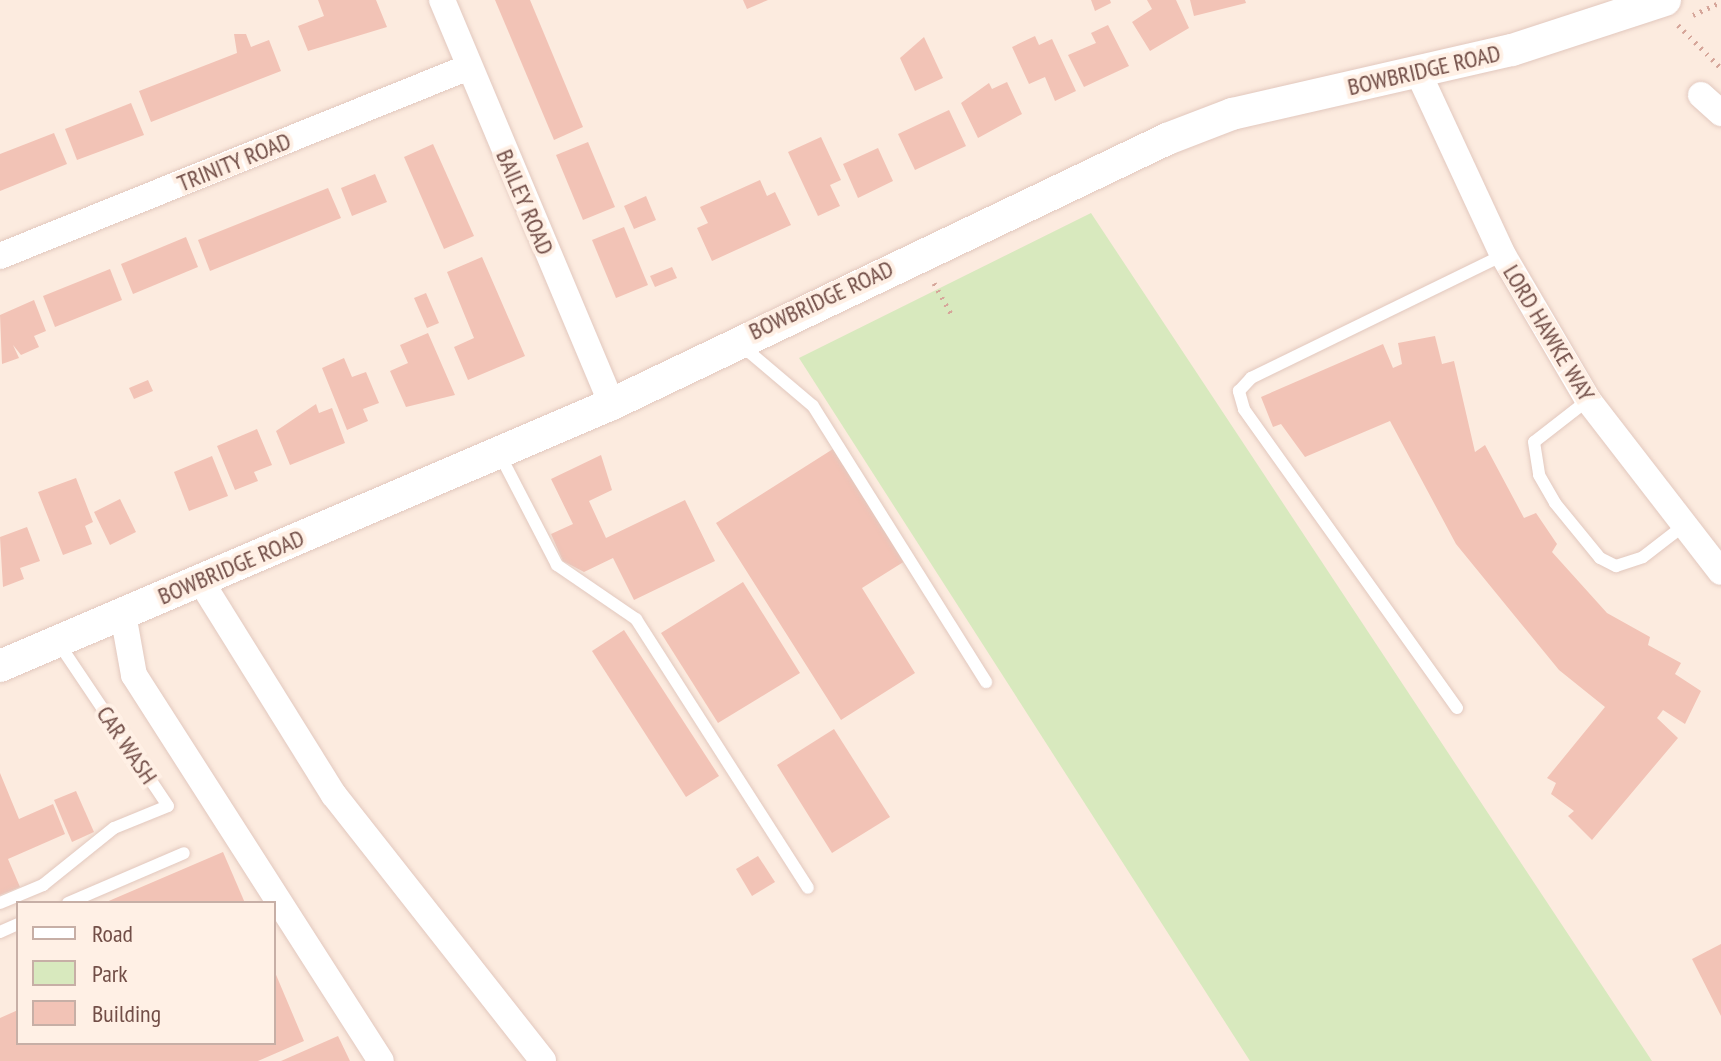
<!DOCTYPE html>
<html>
<head>
<meta charset="utf-8">
<style>
	body { margin:0 }
	#map { position:relative; width:1721px; height:1061px; overflow:hidden; background:#fcebdf; font-family:"PT Sans Narrow",sans-serif }
	div>[style] { position:absolute }
	[style*='--x'] { left:calc(var(--x)*1px); top:calc(var(--y)*1px); width:calc(var(--w)*1px); rotate:calc(var(--a)*1deg) }
	.green>* { inset:0; background:#d8e9be }
	.building>* { inset:0; background:#f2c3b6 }
	.path>* { height:5px; margin-top:-2.5px; transform-origin:0; background:repeating-linear-gradient(90deg,#d6a69a 0 2px,transparent 0 8px) }
	.roads { filter:drop-shadow(0 0 2px #e2c8be) drop-shadow(0 0 2px #e2c8be) }
	.service>* { height:12px; margin:-6px; padding:0 6px; transform-origin:6px; border-radius:6px; background:#fff }
	.minor>* { height:26px; margin:-13px; padding:0 13px; transform-origin:13px; border-radius:13px; background:#fff }
	.tertiary>* { height:32px; margin:-16px; padding:0 16px; transform-origin:16px; border-radius:16px; background:#fff }
	span { translate:-50% -50%; white-space:nowrap; text-align:center; line-height:1.15; -webkit-text-stroke:8px #fff0e5; paint-order:stroke }
	.street-label { font-size:24px; color:#724e47 }
	.legend { position:absolute; left:16px; top:901px; width:260px; height:144px; box-sizing:border-box; background:#fff0e5; border:2px solid #c7afa6; margin:0; padding:10px 14px; list-style:none; font-size:24px; color:#724e47 }
	.legend li { display:flex; align-items:center; gap:16px; height:40px }
	.legend b { width:40px; border:2px solid #c7afa6 }
</style>
</head>
<body>
<div id="map">
	<div class="green">
		<i style="clip-path:polygon(1091px 213px,1652px 1061px,1250px 1061px,799px 358px)"></i>
	</div>
	<div class="building">
		<i style="clip-path:polygon(318px 0,376px 0,387px 27px,308px 51px,298px 26px,324px 16px)"></i>
		<i style="clip-path:polygon(495px 0,530px 0,583px 127px,554px 140px)"></i>
		<i style="clip-path:polygon(743px 0,768px 0,747px 9px)"></i>
		<i style="clip-path:polygon(1091px 0,1110px 0,1111px 3px,1095px 11px)"></i>
		<i style="clip-path:polygon(1147px 0,1176px 0,1189px 28px,1150px 51px,1132px 22px,1152px 9px)"></i>
		<i style="clip-path:polygon(1190px 0,1245px 0,1246px 3px,1194px 16px)"></i>
		<i style="clip-path:polygon(1108px 25px,1129px 66px,1084px 87px,1068px 55px,1096px 43px,1091px 33px)"></i>
		<i style="clip-path:polygon(234px 34px,246px 34px,251px 47px,269px 40px,281px 71px,151px 122px,139px 91px,237px 53px)"></i>
		<i style="clip-path:polygon(1035px 36px,1039px 45px,1052px 39px,1076px 91px,1055px 101px,1045px 77px,1029px 84px,1012px 47px)"></i>
		<i style="clip-path:polygon(924px 37px,943px 78px,915px 91px,900px 58px)"></i>
		<i style="clip-path:polygon(1007px 82px,1022px 114px,978px 138px,961px 103px,989px 83px,992px 89px)"></i>
		<i style="clip-path:polygon(131px 103px,144px 135px,77px 160px,65px 129px)"></i>
		<i style="clip-path:polygon(949px 110px,966px 146px,915px 170px,898px 134px)"></i>
		<i style="clip-path:polygon(54px 133px,67px 164px,0 191px,0 154px)"></i>
		<i style="clip-path:polygon(821px 137px,841px 180px,830px 185px,840px 206px,818px 216px,788px 152px)"></i>
		<i style="clip-path:polygon(588px 142px,615px 207px,583px 220px,556px 155px)"></i>
		<i style="clip-path:polygon(433px 144px,474px 236px,444px 249px,404px 157px)"></i>
		<i style="clip-path:polygon(878px 148px,893px 181px,858px 198px,843px 164px)"></i>
		<i style="clip-path:polygon(375px 174px,387px 202px,352px 216px,341px 188px)"></i>
		<i style="clip-path:polygon(760px 180px,767px 196px,775px 192px,791px 225px,712px 261px,697px 228px,708px 223px,700px 207px)"></i>
		<i style="clip-path:polygon(328px 188px,341px 218px,210px 271px,198px 240px)"></i>
		<i style="clip-path:polygon(646px 196px,656px 220px,634px 229px,624px 206px)"></i>
		<i style="clip-path:polygon(624px 227px,648px 285px,616px 298px,592px 240px)"></i>
		<i style="clip-path:polygon(186px 237px,198px 267px,133px 294px,121px 264px)"></i>
		<i style="clip-path:polygon(482px 257px,525px 356px,468px 380px,454px 347px,474px 338px,447px 272px)"></i>
		<i style="clip-path:polygon(672px 267px,677px 278px,655px 287px,650px 276px)"></i>
		<i style="clip-path:polygon(110px 269px,122px 300px,55px 327px,43px 296px)"></i>
		<i style="clip-path:polygon(426px 293px,439px 323px,427px 328px,414px 298px)"></i>
		<i style="clip-path:polygon(34px 300px,46px 331px,34px 336px,39px 347px,21px 355px,13px 345px,19px 358px,2px 364px,0 315px)"></i>
		<i style="clip-path:polygon(428px 333px,455px 395px,406px 407px,390px 371px,408px 363px,400px 345px)"></i>
		<i style="clip-path:polygon(1435px 336px,1442px 364px,1454px 361px,1475px 452px,1485px 445px,1524px 518px,1536px 513px,1557px 544px,1552px 552px,1607px 613px,1650px 637px,1648px 645px,1681px 663px,1675px 674px,1701px 691px,1685px 724px,1663px 710px,1657px 718px,1678px 738px,1592px 840px,1568px 816px,1574px 811px,1551px 794px,1556px 783px,1547px 778px,1605px 707px,1559px 670px,1456px 544px,1390px 421px,1305px 457px,1281px 424px,1273px 427px,1261px 397px,1383px 344px,1393px 368px,1402px 364px,1398px 343px)"></i>
		<i style="clip-path:polygon(344px 358px,352px 377px,366px 372px,379px 403px,363px 409px,368px 421px,347px 430px,322px 368px)"></i>
		<i style="clip-path:polygon(148px 380px,153px 391px,134px 399px,129px 388px)"></i>
		<i style="clip-path:polygon(316px 404px,319px 413px,332px 408px,345px 443px,290px 465px,276px 431px)"></i>
		<i style="clip-path:polygon(257px 429px,272px 465px,254px 472px,258px 481px,235px 490px,217px 446px)"></i>
		<i style="clip-path:polygon(833px 449px,905px 561px,862px 588px,915px 673px,841px 720px,716px 523px)"></i>
		<i style="clip-path:polygon(601px 455px,612px 490px,589px 501px,606px 538px,685px 500px,715px 561px,634px 600px,613px 558px,584px 572px,563px 561px,551px 534px,573px 524px,551px 479px)"></i>
		<i style="clip-path:polygon(212px 456px,228px 496px,189px 511px,174px 472px)"></i>
		<i style="clip-path:polygon(76px 478px,93px 522px,85px 526px,92px 544px,63px 555px,38px 492px)"></i>
		<i style="clip-path:polygon(120px 499px,136px 532px,110px 545px,94px 512px)"></i>
		<i style="clip-path:polygon(27px 527px,40px 561px,20px 568px,24px 579px,3px 587px,0 537px)"></i>
		<i style="clip-path:polygon(743px 582px,800px 673px,718px 723px,661px 633px)"></i>
		<i style="clip-path:polygon(624px 630px,719px 776px,686px 797px,592px 651px)"></i>
		<i style="clip-path:polygon(834px 729px,890px 817px,832px 853px,777px 765px)"></i>
		<i style="clip-path:polygon(0 773px,19px 819px,53px 804px,65px 834px,8px 859px,20px 887px,0 895px)"></i>
		<i style="clip-path:polygon(76px 791px,94px 832px,72px 842px,54px 800px)"></i>
		<i style="clip-path:polygon(223px 852px,245px 903px,104px 903px)"></i>
		<i style="clip-path:polygon(758px 856px,775px 882px,752px 896px,736px 869px)"></i>
		<i style="clip-path:polygon(1721px 944px,1721px 1016px,1692px 959px)"></i>
		<i style="clip-path:polygon(274px 970px,304px 1041px,258px 1061px,0 1061px,0 1018px,18px 1010px,18px 1043px,274px 1043px)"></i>
		<i style="clip-path:polygon(338px 1036px,350px 1061px,281px 1061px)"></i>
	</div>
	<div class="path">
		<i style="--x:1693;--y:15;--w:31;--a:-25"></i>
		<i style="--x:1678;--y:25;--w:61;--a:45"></i>
		<i style="--x:934;--y:283;--w:35;--a:61"></i>
	</div>
	<div class="roads">
		<div class="service">
			<i style="--x:741;--y:345;--w:94;--a:40.3"></i>
			<i style="--x:813;--y:406;--w:326;--a:57.9"></i>
			<i style="--x:1588;--y:400;--w:68;--a:142.1"></i>
			<i style="--x:1534;--y:442;--w:33;--a:81"></i>
			<i style="--x:1539;--y:475;--w:32;--a:60"></i>
			<i style="--x:1555;--y:503;--w:71;--a:50.7"></i>
			<i style="--x:1600;--y:558;--w:18;--a:27"></i>
			<i style="--x:1616;--y:566;--w:28;--a:-18"></i>
			<i style="--x:1643;--y:557;--w:49;--a:-37.6"></i>
			<i style="--x:499;--y:453;--w:126;--a:62.6"></i>
			<i style="--x:557;--y:565;--w:96;--a:34.4"></i>
			<i style="--x:636;--y:619;--w:319;--a:57.4"></i>
			<i style="--x:1457;--y:708;--w:367;--a:-125.5"></i>
			<i style="--x:1244;--y:409;--w:19;--a:-106"></i>
			<i style="--x:1239;--y:391;--w:18;--a:-47"></i>
			<i style="--x:1251;--y:378;--w:280;--a:-26"></i>
			<i style="--x:0;--y:903;--w:47;--a:-22.7"></i>
			<i style="--x:43;--y:885;--w:91;--a:-38.8"></i>
			<i style="--x:114;--y:828;--w:58;--a:-22.2"></i>
			<i style="--x:168;--y:806;--w:195;--a:-123.9"></i>
			<i style="--x:68;--y:903;--w:126;--a:-23.3"></i>
			<i style="--x:0;--y:932;--w:20;--a:-24"></i>
		</div>
		<div class="minor">
			<i style="--x:442;--y:0;--w:438;--a:67.2"></i>
			<i style="--x:1417;--y:70;--w:204;--a:65.1"></i>
			<i style="--x:1503;--y:255;--w:168;--a:59.6"></i>
			<i style="--x:1588;--y:400;--w:217;--a:52.3"></i>
			<i style="--x:1701;--y:95;--w:27;--a:42"></i>
			<i style="--x:0;--y:256;--w:506;--a:-21.95"></i>
			<i style="--x:200;--y:580;--w:253;--a:58.1"></i>
			<i style="--x:334;--y:795;--w:338;--a:51.8"></i>
			<i style="--x:123;--y:614;--w:62;--a:79.8"></i>
			<i style="--x:134;--y:675;--w:458;--a:57.4"></i>
		</div>
		<div class="tertiary">
			<i style="--x:0;--y:666;--w:666;--a:-23.18"></i>
			<i style="--x:612;--y:404;--w:615;--a:-25.52"></i>
			<i style="--x:1167;--y:139;--w:70;--a:-21"></i>
			<i style="--x:1232;--y:114;--w:287;--a:-12.9"></i>
			<i style="--x:1512;--y:50;--w:161;--a:-18.1"></i>
		</div>
	</div>
	<div class="street-label">
		<span style="left:1424px;top:70px;rotate:-13deg">BOWBRIDGE ROAD</span>
		<span style="left:234px;top:162px;rotate:-22deg">TRINITY ROAD</span>
		<span style="left:525px;top:202px;rotate:67deg">BAILEY ROAD</span>
		<span style="left:821px;top:300px;rotate:-25deg">BOWBRIDGE ROAD</span>
		<span style="left:1549px;top:333px;rotate:59deg">LORD HAWKE WAY</span>
		<span style="left:231px;top:567px;rotate:-23deg">BOWBRIDGE ROAD</span>
		<span style="left:127px;top:745px;rotate:56deg">CAR WASH</span>
	</div>
	<ul class="legend">
	<li><b style="height:10px;background:#fff"></b>Road</li>
	<li><b style="height:22px;background:#d8e9be"></b>Park</li>
	<li><b style="height:22px;background:#f2c3b6"></b>Building</li>
	</ul>
</div>
</body>
</html>
